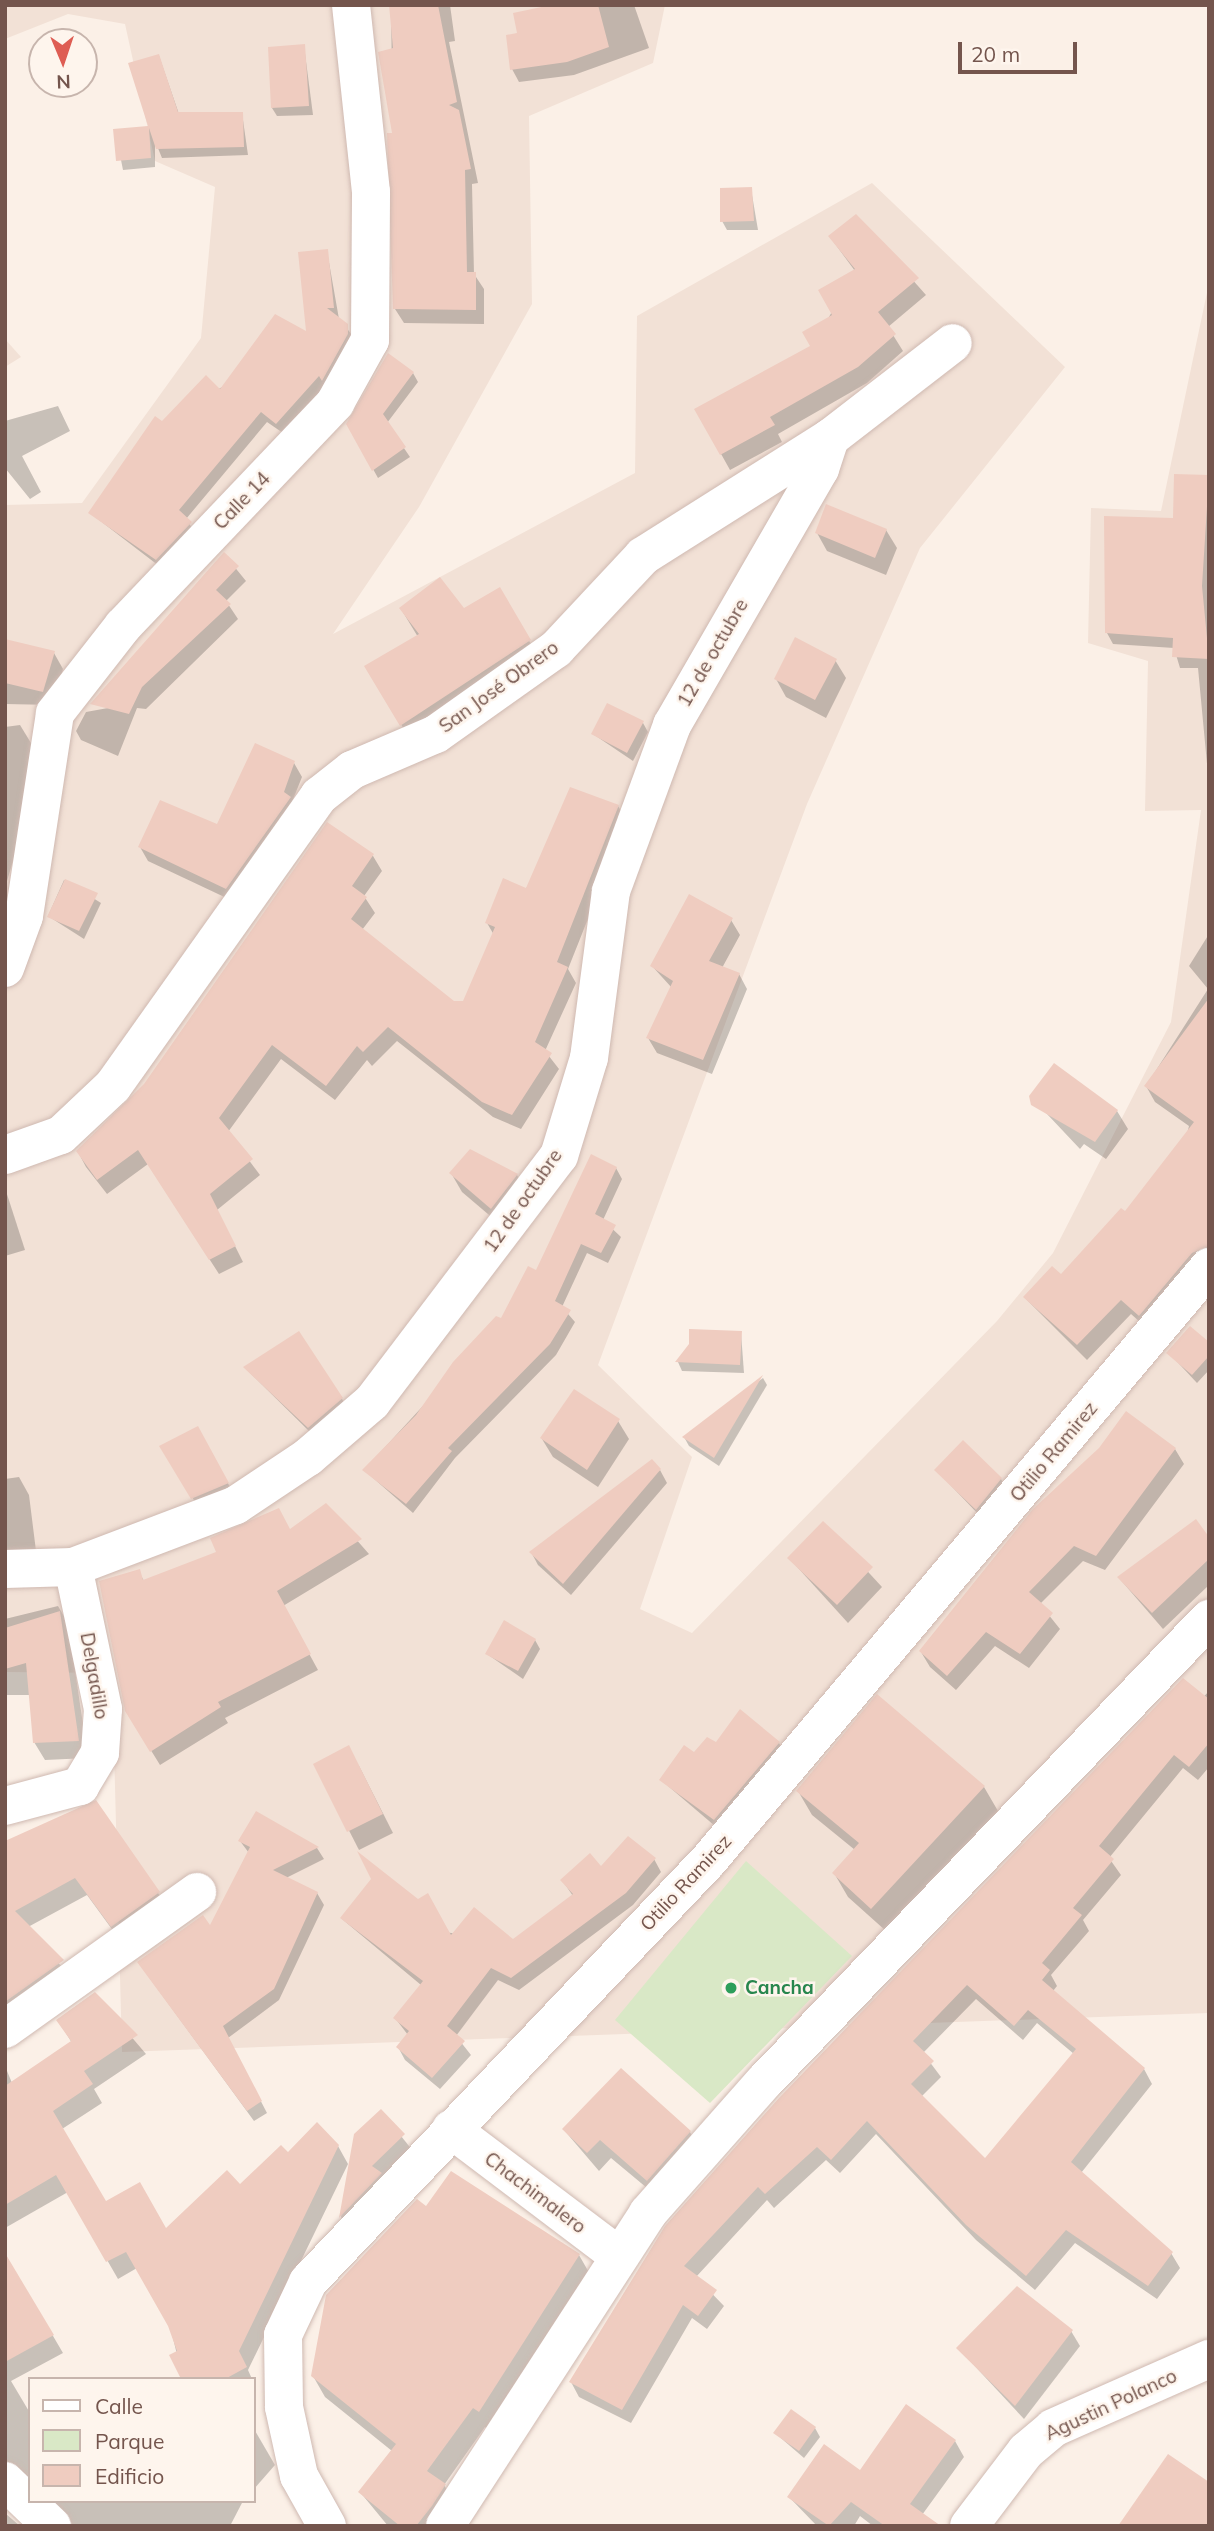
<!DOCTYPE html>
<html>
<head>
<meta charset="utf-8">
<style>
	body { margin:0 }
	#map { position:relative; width:1214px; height:2531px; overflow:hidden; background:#fbf0e7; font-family:Mulish,sans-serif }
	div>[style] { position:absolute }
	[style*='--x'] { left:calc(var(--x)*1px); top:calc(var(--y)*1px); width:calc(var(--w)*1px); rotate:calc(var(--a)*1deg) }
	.residential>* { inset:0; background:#f2e1d6 }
	.green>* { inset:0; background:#d9e8c6 }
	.shadow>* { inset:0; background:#0003 }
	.building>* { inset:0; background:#efccc0 }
	.roads { filter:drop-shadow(0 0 2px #cfb9b1) drop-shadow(0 0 2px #cfb9b1) }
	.street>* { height:38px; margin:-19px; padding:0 19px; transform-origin:19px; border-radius:19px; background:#fff }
	.dots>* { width:19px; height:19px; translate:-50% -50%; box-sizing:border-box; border:4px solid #fef5ed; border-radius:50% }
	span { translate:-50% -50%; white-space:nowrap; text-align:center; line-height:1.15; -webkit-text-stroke:5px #fef5ed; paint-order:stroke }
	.street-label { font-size:19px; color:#74554d }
	.leisure-label { font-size:19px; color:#27864d; font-weight:700 }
	.left { translate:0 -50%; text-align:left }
	.frame { position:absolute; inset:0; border:7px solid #74554d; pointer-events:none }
	.legend { position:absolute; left:28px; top:2377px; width:228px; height:126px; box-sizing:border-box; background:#fef5ed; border:2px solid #c7b5ad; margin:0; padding:9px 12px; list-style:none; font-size:21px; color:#74554d }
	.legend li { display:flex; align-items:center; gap:14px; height:35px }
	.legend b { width:35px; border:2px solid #c7b5ad }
	.north { position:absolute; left:28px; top:28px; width:70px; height:70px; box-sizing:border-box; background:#fef5ed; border:2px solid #c7b5ad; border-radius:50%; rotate:178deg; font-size:19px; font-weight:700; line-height:28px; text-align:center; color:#74554d }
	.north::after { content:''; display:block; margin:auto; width:24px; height:32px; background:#de5d53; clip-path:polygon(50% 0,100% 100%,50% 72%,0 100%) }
	.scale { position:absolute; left:958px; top:42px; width:119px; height:32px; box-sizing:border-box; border:4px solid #74554d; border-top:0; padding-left:9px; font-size:21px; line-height:24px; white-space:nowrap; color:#74554d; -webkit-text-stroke:5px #fef5ed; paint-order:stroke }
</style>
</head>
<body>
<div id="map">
	<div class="residential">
		<i style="clip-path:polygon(5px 5px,665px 5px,653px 63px,529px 116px,532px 304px,419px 507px,333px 634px,635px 473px,637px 316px,872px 183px,1065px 367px,920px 548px,807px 804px,598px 1365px,692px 1457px,640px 1609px,692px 1633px,997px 1321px,1053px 1253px,1171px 1022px,1201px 810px,1145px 811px,1148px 661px,1088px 643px,1091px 508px,1161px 511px,1209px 283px,1209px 2013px,122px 2052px,112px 1673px,5px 1672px,5px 505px,82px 503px,201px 338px,215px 187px,155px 161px,125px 24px,68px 14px,5px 39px)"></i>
		<i style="clip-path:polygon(5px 339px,21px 357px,5px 367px)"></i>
	</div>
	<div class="green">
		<i style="clip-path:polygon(746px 1861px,852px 1956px,710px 2103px,615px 2020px)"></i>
	</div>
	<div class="shadow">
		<i style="clip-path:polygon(391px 5px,450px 5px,455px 41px,449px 42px,478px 183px,472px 184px,474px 274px,484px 289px,484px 324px,404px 323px,395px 309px)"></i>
		<i style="clip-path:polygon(547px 5px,634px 5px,649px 48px,574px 75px,519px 82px,512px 69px,519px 35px)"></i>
		<i style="clip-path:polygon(304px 46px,313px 115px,277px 116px,272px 108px)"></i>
		<i style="clip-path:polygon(159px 56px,179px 114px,242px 113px,248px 155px,162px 158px,155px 141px,155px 167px,123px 170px,115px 130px,151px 128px)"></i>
		<i style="clip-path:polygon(751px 189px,758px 230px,727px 230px,722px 221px)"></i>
		<i style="clip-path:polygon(856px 216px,926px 295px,888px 327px,903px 351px,867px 383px,778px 434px,782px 442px,730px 470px,696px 409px,812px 347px,855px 271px,830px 237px)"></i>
		<i style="clip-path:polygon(327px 251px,339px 319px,353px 336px,329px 390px,283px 433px,267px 422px,186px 519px,196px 534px,163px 569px,90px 513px,162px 424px,308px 334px)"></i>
		<i style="clip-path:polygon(413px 373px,418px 382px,387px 423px,410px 457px,378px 478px,348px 424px)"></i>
		<i style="clip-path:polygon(58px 406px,70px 431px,22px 456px,41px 492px,30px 499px,5px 468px,5px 421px)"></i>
		<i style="clip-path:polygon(1209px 476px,1209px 785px,1198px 668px,1180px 668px,1174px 648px,1113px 644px,1107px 633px,1175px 520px)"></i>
		<i style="clip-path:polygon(886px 530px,897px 548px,886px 575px,827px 551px,817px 533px)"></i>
		<i style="clip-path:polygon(224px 554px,246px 581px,226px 601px,238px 619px,146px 709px,137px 708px,118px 756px,81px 740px,76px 731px,86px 712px,108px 708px)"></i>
		<i style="clip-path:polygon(499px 590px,544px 666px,416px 750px,367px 666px,418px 637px,401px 609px,464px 610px)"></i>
		<i style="clip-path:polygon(5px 640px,54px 653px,63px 669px,54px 705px,5px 704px)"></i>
		<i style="clip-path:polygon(835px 660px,846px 678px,826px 718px,786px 697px,776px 679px)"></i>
		<i style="clip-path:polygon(643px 723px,648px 732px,633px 761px,593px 734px)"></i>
		<i style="clip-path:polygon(20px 725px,31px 743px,32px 797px,5px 888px,5px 727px)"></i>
		<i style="clip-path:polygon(294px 763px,302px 777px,292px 802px,235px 902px,148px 861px,140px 847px,217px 826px)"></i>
		<i style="clip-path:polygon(618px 806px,627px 821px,568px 969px,576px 983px,545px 1051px,559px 1069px,521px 1129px,493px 1117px,397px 1041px,372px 1066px,367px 1060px,335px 1100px,281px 1059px,228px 1132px,260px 1175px,217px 1210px,243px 1262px,219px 1274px,148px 1164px,107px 1194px,86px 1167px,78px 1152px,145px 1085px,328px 824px,373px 856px,382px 871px,364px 896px,375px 913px,362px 930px,453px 1003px,464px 1002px,494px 935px,487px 923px)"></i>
		<i style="clip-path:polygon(64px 880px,101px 903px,84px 939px,48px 916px)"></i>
		<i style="clip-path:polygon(731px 920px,740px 935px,722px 968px,739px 974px,747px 989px,712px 1074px,657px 1053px,648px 1038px,672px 988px,652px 966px)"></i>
		<i style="clip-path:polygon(1209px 934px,1209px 1256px,1149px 1330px,1131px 1314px,1087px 1360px,1025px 1298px,1061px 1276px,1125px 1214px,1187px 1134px,1189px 1126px,1155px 1102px,1146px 1086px,1208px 989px,1189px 966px)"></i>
		<i style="clip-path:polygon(1031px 1097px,1117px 1111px,1128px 1129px,1106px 1159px,1084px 1144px,1080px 1149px)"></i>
		<i style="clip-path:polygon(616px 1168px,622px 1179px,603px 1220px,621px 1237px,608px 1263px,587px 1253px,562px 1307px,575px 1322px,556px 1355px,455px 1458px,413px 1513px,364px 1470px,502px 1320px)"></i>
		<i style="clip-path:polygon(451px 1173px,517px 1175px,527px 1193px,502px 1226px,462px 1192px)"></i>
		<i style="clip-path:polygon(5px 1188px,25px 1250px,5px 1256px)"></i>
		<i style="clip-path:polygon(741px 1333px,744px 1373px,682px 1371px,678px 1362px,690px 1344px)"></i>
		<i style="clip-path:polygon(1209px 1345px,1209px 1370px,1197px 1383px,1169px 1353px)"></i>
		<i style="clip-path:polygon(245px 1368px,342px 1399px,347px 1407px,314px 1436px)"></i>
		<i style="clip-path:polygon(763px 1378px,767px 1385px,719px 1466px,689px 1446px,684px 1437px)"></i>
		<i style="clip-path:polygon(618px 1421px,629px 1439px,598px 1487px,553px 1457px,542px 1439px)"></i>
		<i style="clip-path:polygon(208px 1446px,238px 1502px,204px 1516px,172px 1465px)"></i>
		<i style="clip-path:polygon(1175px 1449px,1184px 1464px,1105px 1570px,1083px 1561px,1040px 1604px,1060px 1629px,1029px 1668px,995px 1646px,956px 1690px,930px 1667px,921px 1652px)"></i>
		<i style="clip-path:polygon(660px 1470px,667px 1483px,571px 1595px,538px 1565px,531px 1552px)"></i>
		<i style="clip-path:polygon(936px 1470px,1001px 1479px,1006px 1488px,981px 1517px)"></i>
		<i style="clip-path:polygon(19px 1477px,29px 1495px,36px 1551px,5px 1567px,5px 1479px)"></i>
		<i style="clip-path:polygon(326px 1505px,369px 1554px,283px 1606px,318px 1670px,225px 1718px,228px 1723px,160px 1765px,136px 1726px,139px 1572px,144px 1581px,290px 1531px)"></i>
		<i style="clip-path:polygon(823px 1523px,882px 1587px,848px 1623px,789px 1558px)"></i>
		<i style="clip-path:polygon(1209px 1540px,1209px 1585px,1163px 1629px,1119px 1578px)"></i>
		<i style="clip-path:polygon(58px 1606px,68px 1623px,88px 1758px,45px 1760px,34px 1742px,31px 1695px,5px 1695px,5px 1619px)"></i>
		<i style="clip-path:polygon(535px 1640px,540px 1649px,523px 1679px,487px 1654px)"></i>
		<i style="clip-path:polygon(evenodd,1209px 1691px,1209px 1767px,1198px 1780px,1183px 1768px,1109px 1858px,1121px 1875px,1083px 1920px,1089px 1931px,1051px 1975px,1057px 1986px,1053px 1991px,1144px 2069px,1152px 2084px,1081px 2173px,1171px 2253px,1180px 2268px,1157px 2299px,1075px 2243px,1035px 2290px,976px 2240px,876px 2134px,840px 2173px,826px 2160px,774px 2208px,767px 2200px,696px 2277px,724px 2306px,707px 2329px,692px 2318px,631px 2423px,579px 2397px,571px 2382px,1209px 1691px,976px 1999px,1023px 2040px,1037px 2023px,1074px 2054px,985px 2161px,921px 2097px,941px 2077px,923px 2053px,976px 1999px)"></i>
		<i style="clip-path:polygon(779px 1743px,786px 1756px,722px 1832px,661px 1780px,694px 1754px)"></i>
		<i style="clip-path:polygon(315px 1764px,359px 1766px,393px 1833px,359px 1850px)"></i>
		<i style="clip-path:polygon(984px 1787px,998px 1811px,886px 1931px,848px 1897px,834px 1873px,855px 1850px,812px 1815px,798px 1791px)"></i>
		<i style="clip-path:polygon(256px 1814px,317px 1848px,324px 1859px,286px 1878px,317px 1893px,324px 1905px,279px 2000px,228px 2038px,267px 2113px,254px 2121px,146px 1973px,211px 1929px,249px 1853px,240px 1841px)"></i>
		<i style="clip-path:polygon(5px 1847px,158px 1893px,169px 1910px,122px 1943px,87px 1895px,28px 1927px,72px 1979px,5px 2030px)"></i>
		<i style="clip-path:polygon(654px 1859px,661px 1872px,633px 1905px,519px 1990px,498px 1980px,456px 2036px,471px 2055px,440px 2089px,405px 2060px,398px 2047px,408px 2035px,395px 2018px,421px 1985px,342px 1919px,513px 1941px,573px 1896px,562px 1880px)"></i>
		<i style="clip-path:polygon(95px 1994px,146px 2054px,94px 2089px,102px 2103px,62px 2129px,106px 2203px,165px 2231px,288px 2155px,338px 2146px,348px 2164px,248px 2370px,252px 2379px,183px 2379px,170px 2326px,137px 2268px,118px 2279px,68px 2192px,5px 2228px,5px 2066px,12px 2083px,72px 2043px,58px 2020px)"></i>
		<i style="clip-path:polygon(381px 2111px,413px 2151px,349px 2232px,341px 2217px,355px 2135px)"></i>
		<i style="clip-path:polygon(564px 2130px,690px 2132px,700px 2151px,659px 2198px,611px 2158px,599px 2171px)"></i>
		<i style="clip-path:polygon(5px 2254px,63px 2353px,11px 2381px,30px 2413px,30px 2484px,5px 2481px)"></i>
		<i style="clip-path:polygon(579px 2255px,591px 2276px,491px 2432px,485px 2427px,444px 2485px,457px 2506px,442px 2526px,388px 2526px,360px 2492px,392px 2451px,325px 2397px,313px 2376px)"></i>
		<i style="clip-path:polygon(1071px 2331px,1080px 2346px,1024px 2419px,958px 2348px)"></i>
		<i style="clip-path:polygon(815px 2428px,820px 2437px,804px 2458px,775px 2433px)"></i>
		<i style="clip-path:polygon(254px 2429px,275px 2465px,254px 2489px)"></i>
		<i style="clip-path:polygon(955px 2441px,964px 2457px,922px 2515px,930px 2526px,873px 2526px,860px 2516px,854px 2526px,817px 2526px,789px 2497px)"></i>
		<i style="clip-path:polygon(49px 2501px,243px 2501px,230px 2526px,74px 2526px)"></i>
		<i style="clip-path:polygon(5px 2513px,20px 2526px,5px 2526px)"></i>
	</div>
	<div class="building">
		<i style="clip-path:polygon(389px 5px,438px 5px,457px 102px,449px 105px,459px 110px,471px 169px,465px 170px,467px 272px,476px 272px,476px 310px,393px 309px,387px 133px,392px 133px,378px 52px,393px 48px)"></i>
		<i style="clip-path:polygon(551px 5px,598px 5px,609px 47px,567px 62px,510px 70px,506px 35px,517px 33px,513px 13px)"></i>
		<i style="clip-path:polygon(305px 44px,309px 106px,271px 108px,268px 47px)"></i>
		<i style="clip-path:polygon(159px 54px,178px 112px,243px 112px,244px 147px,156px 149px,149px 128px,151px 158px,116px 161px,113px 129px,148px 126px,128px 63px)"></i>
		<i style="clip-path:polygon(752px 187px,754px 221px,720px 222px,720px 188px)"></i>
		<i style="clip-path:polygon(856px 214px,919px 278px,878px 312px,896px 334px,858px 367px,770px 417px,775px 425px,720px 455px,694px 409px,810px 346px,802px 332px,832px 315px,818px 290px,855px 269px,828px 236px)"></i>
		<i style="clip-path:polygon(328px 249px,334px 308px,327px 308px,348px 324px,348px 334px,322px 381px,319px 376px,276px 424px,261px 412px,179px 510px,192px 522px,156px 560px,88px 513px,155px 416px,162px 421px,206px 375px,220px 389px,275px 314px,306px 331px,298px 252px)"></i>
		<i style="clip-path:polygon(388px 353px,414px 372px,383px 414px,406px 447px,372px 471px,346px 424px)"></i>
		<i style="clip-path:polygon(1174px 474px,1209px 475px,1202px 586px,1209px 659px,1172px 657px,1173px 638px,1105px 633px,1104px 516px,1173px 518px)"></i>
		<i style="clip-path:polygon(826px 504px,887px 529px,875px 558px,815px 533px)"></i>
		<i style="clip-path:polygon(224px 552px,239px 566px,216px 590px,231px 604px,142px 687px,129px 714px,90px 704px)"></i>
		<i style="clip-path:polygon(440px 577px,464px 608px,500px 587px,531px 640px,400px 726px,364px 666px,419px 634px,399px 608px)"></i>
		<i style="clip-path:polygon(795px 637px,837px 659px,815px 700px,774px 679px)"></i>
		<i style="clip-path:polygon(5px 639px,55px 651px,43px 692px,5px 683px)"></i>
		<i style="clip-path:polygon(607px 703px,644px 721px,627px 753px,591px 734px)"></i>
		<i style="clip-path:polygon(255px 743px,295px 761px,284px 792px,291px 797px,226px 889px,138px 847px,160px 800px,217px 824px)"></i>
		<i style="clip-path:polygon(570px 787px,619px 805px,557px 962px,568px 967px,535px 1042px,552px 1053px,512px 1115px,482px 1102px,388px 1027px,363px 1052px,357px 1046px,326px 1086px,272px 1045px,219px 1118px,253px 1159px,210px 1194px,236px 1246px,209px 1260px,138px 1150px,97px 1180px,76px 1151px,144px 1084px,327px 822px,374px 854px,352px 886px,367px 897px,351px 919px,454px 1001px,463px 1001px,495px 927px,485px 923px,503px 878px,526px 888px)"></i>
		<i style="clip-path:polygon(65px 879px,98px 893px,79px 931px,47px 917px)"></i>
		<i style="clip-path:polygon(689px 894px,733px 918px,709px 961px,740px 973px,703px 1060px,646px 1038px,673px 981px,650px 966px)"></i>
		<i style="clip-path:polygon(1209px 998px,1209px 1246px,1192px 1253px,1139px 1316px,1121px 1300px,1077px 1345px,1023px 1297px,1052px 1266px,1061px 1274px,1121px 1208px,1125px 1211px,1194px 1122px,1144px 1086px)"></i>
		<i style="clip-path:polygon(1054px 1063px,1118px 1110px,1095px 1142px,1031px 1105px,1029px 1096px)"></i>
		<i style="clip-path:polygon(470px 1149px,518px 1174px,491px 1209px,449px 1173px)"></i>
		<i style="clip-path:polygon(591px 1154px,617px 1167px,595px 1214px,616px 1225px,601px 1253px,581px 1244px,555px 1301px,571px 1310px,550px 1344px,448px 1448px,452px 1451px,406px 1504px,362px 1470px,416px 1415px,453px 1362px,496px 1316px,501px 1318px,528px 1266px,536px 1270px)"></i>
		<i style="clip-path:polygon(1190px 1326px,1209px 1342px,1209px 1356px,1192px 1375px,1166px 1353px)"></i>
		<i style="clip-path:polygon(689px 1329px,742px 1331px,740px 1365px,675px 1362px,689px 1344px)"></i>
		<i style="clip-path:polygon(299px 1331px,343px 1398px,308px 1428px,243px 1367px)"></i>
		<i style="clip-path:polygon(763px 1375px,714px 1458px,682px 1437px)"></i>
		<i style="clip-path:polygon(574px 1389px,620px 1419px,587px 1470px,540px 1438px)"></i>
		<i style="clip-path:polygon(1126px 1411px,1176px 1448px,1096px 1556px,1074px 1546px,1029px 1592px,1053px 1613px,1020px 1654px,986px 1632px,947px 1676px,919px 1651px,1033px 1509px,1099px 1448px)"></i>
		<i style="clip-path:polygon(198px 1426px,229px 1483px,191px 1499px,159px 1446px)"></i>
		<i style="clip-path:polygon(963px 1440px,1002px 1478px,976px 1510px,934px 1470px)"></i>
		<i style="clip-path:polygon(652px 1459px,661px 1469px,563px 1584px,529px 1552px)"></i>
		<i style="clip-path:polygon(326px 1503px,362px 1539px,277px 1591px,311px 1654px,218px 1702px,221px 1707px,150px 1752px,125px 1711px,99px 1581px,140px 1569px,143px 1580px,216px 1552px,210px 1538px,279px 1508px,290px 1529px)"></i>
		<i style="clip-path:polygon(1196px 1519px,1209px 1537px,1209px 1559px,1152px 1613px,1117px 1577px)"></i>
		<i style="clip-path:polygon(823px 1521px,873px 1567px,837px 1605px,787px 1558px)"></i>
		<i style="clip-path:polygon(60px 1611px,79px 1741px,33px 1743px,26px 1663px,5px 1669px,5px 1628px)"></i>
		<i style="clip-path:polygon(504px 1620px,536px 1639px,518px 1671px,485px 1654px)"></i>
		<i style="clip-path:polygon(evenodd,1183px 1678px,1209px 1699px,1209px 1743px,1189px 1767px,1174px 1755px,1099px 1846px,1114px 1859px,1073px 1908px,1082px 1915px,1042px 1963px,1050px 1970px,1042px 1980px,1145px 2068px,1071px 2162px,1173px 2252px,1148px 2286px,1066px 2230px,1026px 2276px,966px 2225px,867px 2121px,831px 2160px,817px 2147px,765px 2194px,758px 2187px,684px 2266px,717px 2290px,698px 2316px,683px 2305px,622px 2410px,569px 2382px,665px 2226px,779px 2098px,1183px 1678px,967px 1985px,1014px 2026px,1028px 2010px,1076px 2049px,985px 2158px,911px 2084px,934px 2061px,913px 2041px,967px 1985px)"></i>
		<i style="clip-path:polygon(877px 1694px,985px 1786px,871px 1909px,832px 1873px,859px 1843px,796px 1791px)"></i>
		<i style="clip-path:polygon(740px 1709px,780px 1742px,714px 1820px,659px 1780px,684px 1745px,694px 1752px,707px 1737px,716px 1742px)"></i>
		<i style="clip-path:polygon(349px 1745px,383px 1814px,347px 1832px,313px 1764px)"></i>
		<i style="clip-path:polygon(96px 1800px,160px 1892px,111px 1927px,75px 1878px,15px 1911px,64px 1960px,5px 2002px,5px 1841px)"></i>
		<i style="clip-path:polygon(256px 1811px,319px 1847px,273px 1870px,318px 1892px,274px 1989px,223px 2026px,262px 2101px,247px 2111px,137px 1962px,203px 1915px,210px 1925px,250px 1847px,238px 1841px)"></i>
		<i style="clip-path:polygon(628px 1836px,656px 1858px,626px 1893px,511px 1978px,491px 1968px,447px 2026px,465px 2041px,432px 2078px,396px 2047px,409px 2031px,393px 2018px,423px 1981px,340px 1918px,371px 1879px,357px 1851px,418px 1899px,428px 1893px,451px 1935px,474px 1907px,513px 1939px,573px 1894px,560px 1880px,590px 1853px,601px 1866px)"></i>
		<i style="clip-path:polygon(95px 1992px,138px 2035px,84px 2071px,93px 2084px,53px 2111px,106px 2201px,140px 2182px,166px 2228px,227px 2170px,240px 2184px,281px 2145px,288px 2152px,317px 2122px,339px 2145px,239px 2351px,247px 2367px,225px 2379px,181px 2379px,169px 2355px,177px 2351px,168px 2326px,126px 2252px,106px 2262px,56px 2175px,5px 2205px,5px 2086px,71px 2041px,56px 2020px)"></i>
		<i style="clip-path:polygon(621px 2068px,691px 2131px,647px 2181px,600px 2140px,587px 2153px,562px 2129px)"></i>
		<i style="clip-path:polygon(381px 2109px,405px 2134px,372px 2166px,382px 2173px,339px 2218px,354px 2134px)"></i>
		<i style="clip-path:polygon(451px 2171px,580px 2254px,479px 2412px,473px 2408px,427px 2471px,446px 2484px,432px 2506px,416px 2526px,400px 2526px,358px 2492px,396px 2444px,311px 2376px,326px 2295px,417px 2199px,426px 2206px)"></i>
		<i style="clip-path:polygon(5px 2253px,54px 2335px,5px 2362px)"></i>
		<i style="clip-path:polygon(1017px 2286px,1073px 2330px,1015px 2406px,956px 2348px)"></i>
		<i style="clip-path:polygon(906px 2404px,956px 2440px,910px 2504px,941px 2526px,885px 2526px,851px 2502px,829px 2526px,787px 2497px,824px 2444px,860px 2470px)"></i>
		<i style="clip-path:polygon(791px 2409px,816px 2427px,799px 2451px,773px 2433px)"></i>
		<i style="clip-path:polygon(1168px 2454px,1209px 2482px,1209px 2526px,1118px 2526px)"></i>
	</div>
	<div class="roads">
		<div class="street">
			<i style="--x:5;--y:968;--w:55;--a:-69.9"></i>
			<i style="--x:24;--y:916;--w:205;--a:-81.3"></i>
			<i style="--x:55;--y:713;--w:110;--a:-52"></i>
			<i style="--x:123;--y:626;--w:308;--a:-46.4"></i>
			<i style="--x:335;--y:403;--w:72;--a:-60.9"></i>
			<i style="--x:370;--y:340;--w:148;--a:-89.6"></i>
			<i style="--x:371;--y:192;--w:188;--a:-96.1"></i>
			<i style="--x:5;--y:1155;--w:59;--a:-19.7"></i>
			<i style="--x:61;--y:1135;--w:71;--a:-43.3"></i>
			<i style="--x:113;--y:1086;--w:356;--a:-54.6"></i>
			<i style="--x:319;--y:796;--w:42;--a:-38.2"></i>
			<i style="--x:352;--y:770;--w:91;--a:-23.2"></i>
			<i style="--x:436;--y:734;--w:147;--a:-35.3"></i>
			<i style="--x:556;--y:649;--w:127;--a:-46.9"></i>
			<i style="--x:643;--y:556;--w:221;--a:-32.3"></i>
			<i style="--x:830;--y:438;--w:155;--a:-37.7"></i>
			<i style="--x:5;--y:1569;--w:68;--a:-1.7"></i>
			<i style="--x:73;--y:1567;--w:174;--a:-20.8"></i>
			<i style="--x:236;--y:1505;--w:87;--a:-33.7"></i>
			<i style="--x:308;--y:1457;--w:84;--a:-40.7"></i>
			<i style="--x:372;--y:1402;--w:309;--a:-52.8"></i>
			<i style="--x:559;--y:1156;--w:102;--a:-73"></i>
			<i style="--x:589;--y:1058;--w:168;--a:-82.5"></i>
			<i style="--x:611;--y:891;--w:177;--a:-69.8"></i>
			<i style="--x:672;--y:725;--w:296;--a:-60"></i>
			<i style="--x:820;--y:469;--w:33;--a:-72"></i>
			<i style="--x:5;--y:1806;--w:78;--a:-14.9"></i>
			<i style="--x:80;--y:1786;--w:39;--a:-59"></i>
			<i style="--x:100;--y:1753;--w:44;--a:-86.1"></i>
			<i style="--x:103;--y:1709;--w:145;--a:-101.9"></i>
			<i style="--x:5;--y:2029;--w:236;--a:-35.5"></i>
			<i style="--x:451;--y:2129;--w:211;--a:37.1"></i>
			<i style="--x:5;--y:2481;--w:65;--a:43.8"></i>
			<i style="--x:327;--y:2526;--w:57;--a:-119.2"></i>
			<i style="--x:299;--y:2476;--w:71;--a:-102.3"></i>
			<i style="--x:284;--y:2407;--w:72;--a:-90.8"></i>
			<i style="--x:283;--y:2335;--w:59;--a:-64.7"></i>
			<i style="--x:308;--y:2282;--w:582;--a:-46.46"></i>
			<i style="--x:709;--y:1860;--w:776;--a:-49.86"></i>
			<i style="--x:445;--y:2526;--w:373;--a:-57"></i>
			<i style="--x:648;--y:2213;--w:174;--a:-48.5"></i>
			<i style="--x:763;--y:2083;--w:644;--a:-46.13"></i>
			<i style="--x:969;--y:2526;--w:94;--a:-52.8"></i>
			<i style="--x:1026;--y:2451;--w:35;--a:-40"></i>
			<i style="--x:1053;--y:2428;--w:171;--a:-23.9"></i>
		</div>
	</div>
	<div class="dots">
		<i style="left:731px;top:1988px;background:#2e9e5b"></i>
	</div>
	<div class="street-label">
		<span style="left:242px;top:501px;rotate:-46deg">Calle 14</span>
		<span style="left:713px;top:653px;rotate:-60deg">12 de octubre</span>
		<span style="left:499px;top:687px;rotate:-36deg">San José Obrero</span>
		<span style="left:523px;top:1201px;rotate:-55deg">12 de octubre</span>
		<span style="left:1054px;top:1452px;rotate:-50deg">Otilio Ramirez</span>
		<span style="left:94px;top:1676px;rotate:80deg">Delgadillo</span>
		<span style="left:686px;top:1883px;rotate:-47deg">Otilio Ramirez</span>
		<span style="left:535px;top:2193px;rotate:37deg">Chachimalero</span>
		<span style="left:1111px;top:2405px;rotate:-25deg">Agustin Polanco</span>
	</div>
	<div class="leisure-label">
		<span class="left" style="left:745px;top:1988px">Cancha</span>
	</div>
	<div class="frame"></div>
	<ul class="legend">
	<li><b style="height:9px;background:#fff"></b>Calle</li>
	<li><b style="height:19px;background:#d9e8c6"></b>Parque</li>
	<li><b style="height:19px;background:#efccc0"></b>Edificio</li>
	</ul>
	<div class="north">N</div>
	<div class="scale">20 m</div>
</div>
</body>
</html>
